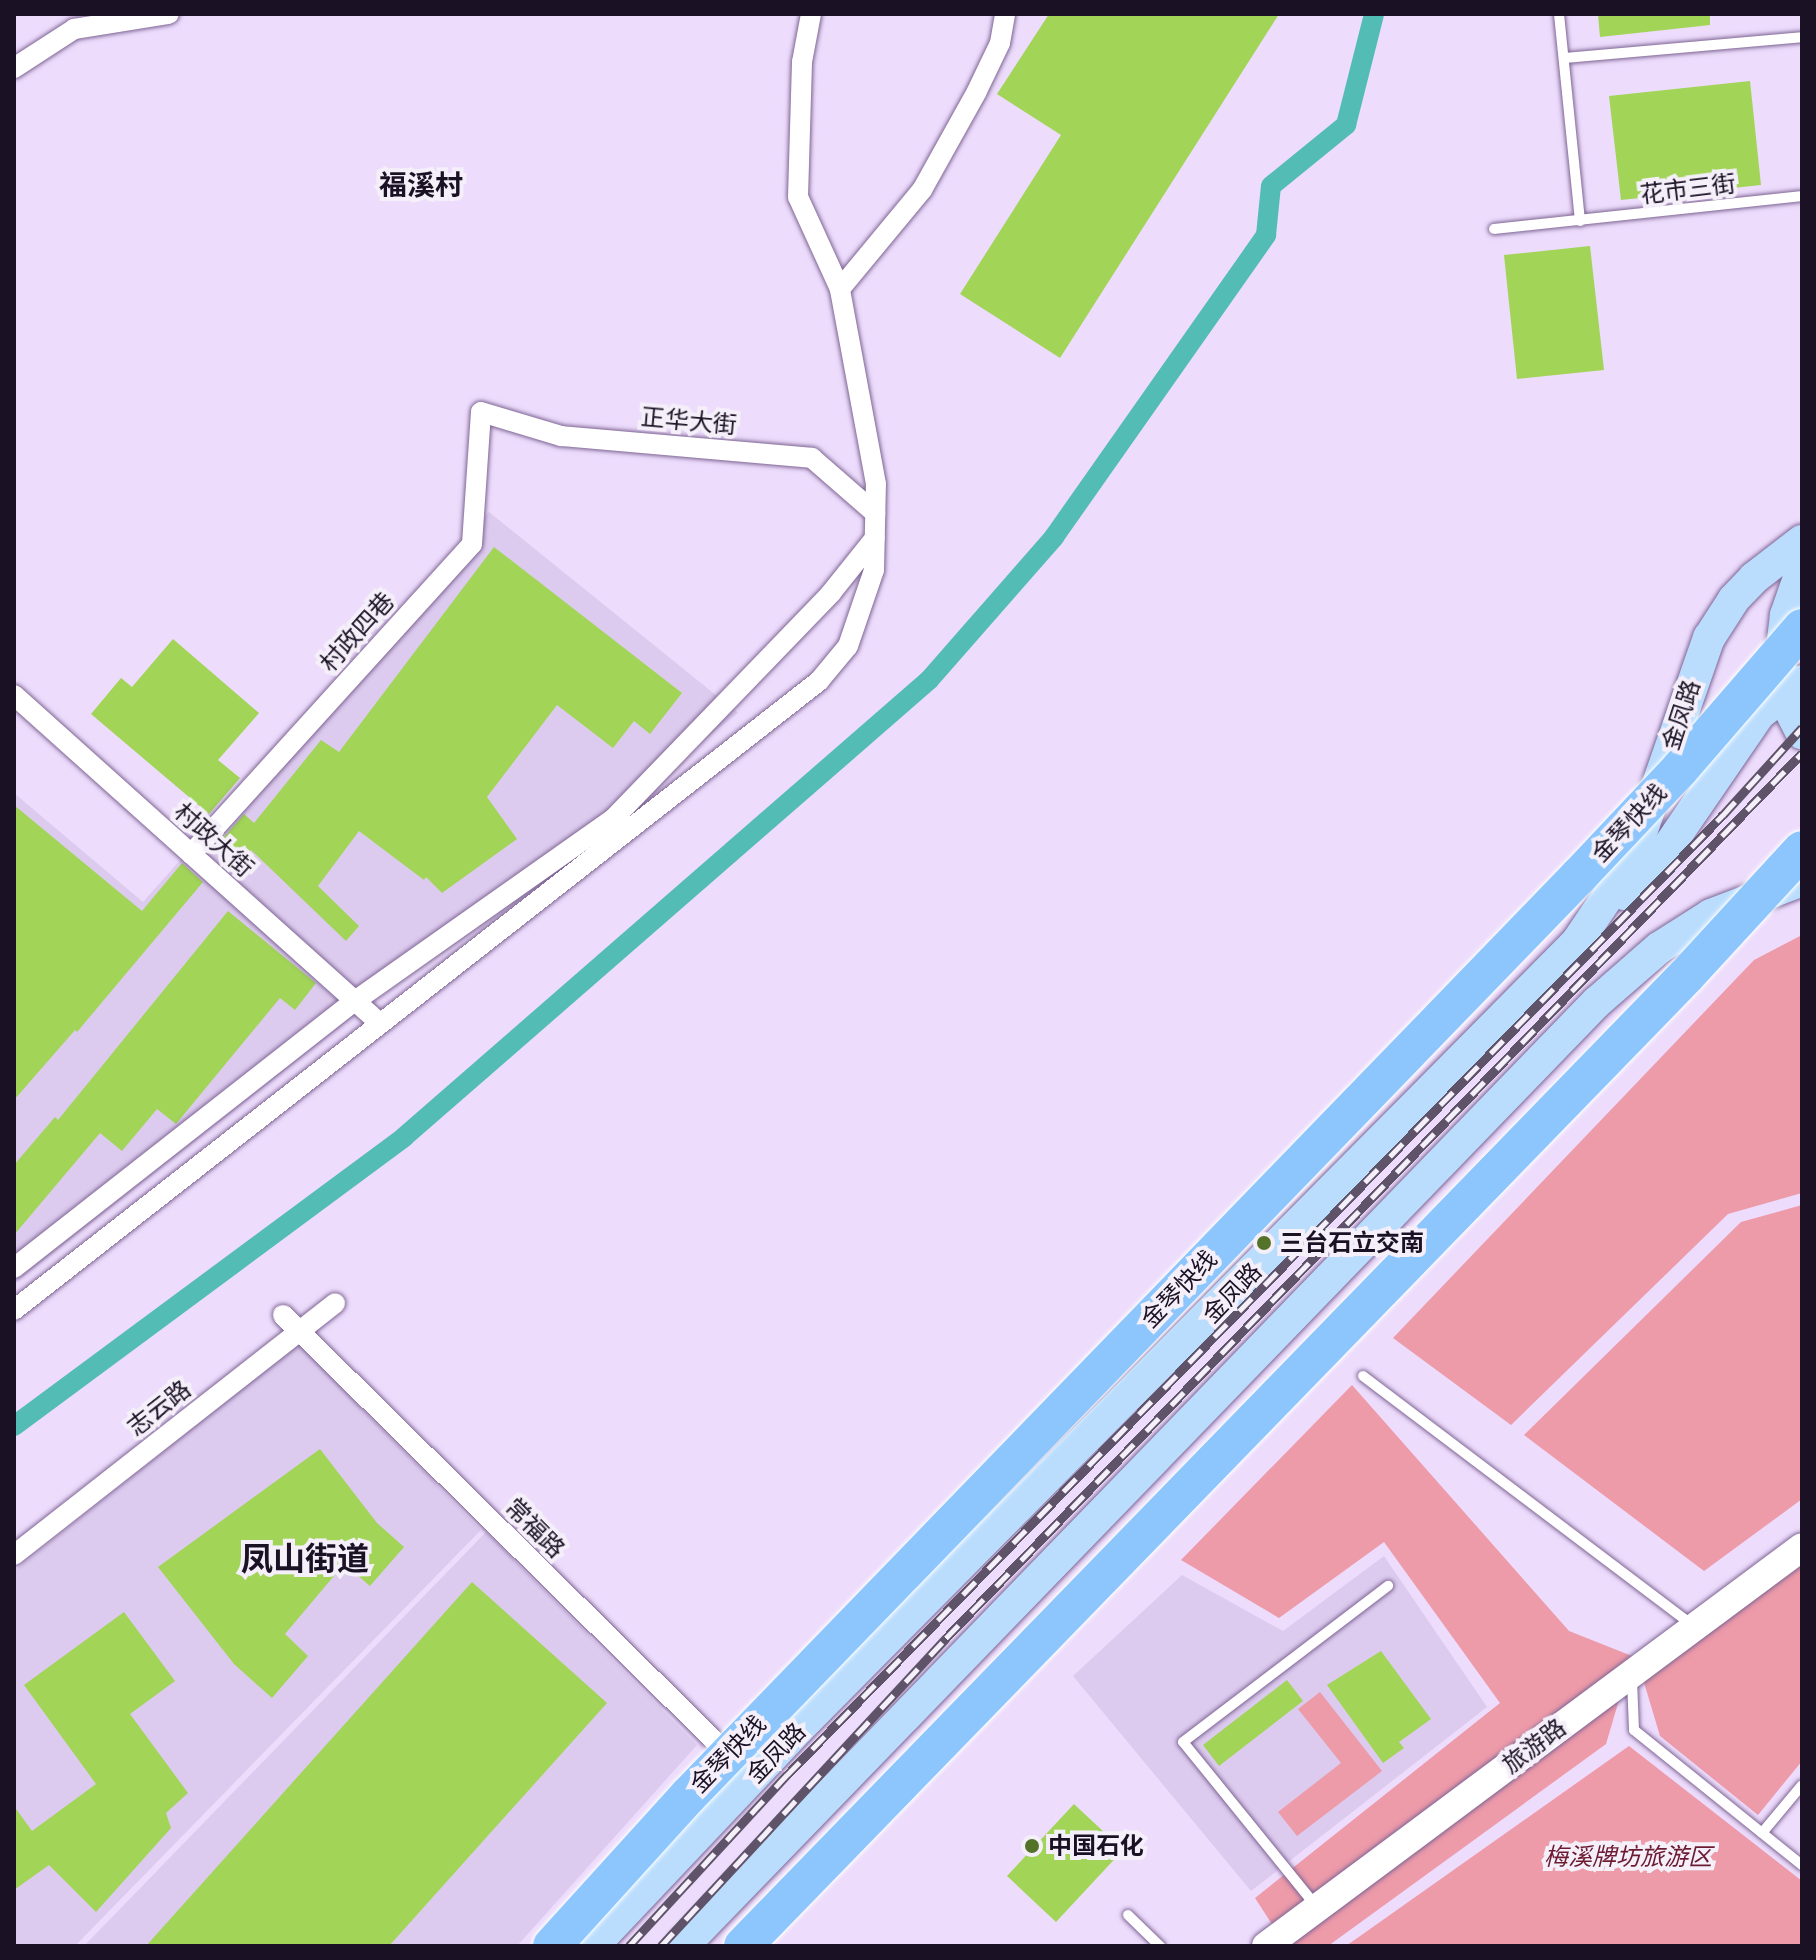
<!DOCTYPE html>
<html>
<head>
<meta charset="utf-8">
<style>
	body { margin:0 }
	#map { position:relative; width:1816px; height:1960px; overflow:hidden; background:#eddcfc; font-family:"PT Serif","Noto Sans SC",serif }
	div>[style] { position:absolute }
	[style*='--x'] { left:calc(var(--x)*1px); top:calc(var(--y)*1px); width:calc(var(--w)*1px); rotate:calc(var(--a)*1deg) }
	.built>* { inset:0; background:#ddcbef }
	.green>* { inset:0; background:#ed9aa9 }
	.canal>* { height:20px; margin:-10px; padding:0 10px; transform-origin:10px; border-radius:10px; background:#53bcb4 }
	.building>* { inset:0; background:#a1d457 }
	.roads { filter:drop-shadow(0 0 2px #7e6594) drop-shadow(0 0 2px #7e6594) }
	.lane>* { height:10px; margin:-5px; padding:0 5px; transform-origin:5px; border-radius:5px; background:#fff }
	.street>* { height:20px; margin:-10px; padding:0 10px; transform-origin:10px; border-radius:10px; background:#fff }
	.secondary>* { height:28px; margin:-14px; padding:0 14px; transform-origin:14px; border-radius:14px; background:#fff }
	.primary>* { height:32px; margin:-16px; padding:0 16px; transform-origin:16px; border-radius:16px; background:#baddfe }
	.rail>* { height:9px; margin-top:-4.5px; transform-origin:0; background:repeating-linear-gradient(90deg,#f4eff9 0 18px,#5f536a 0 36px); box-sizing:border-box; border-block:2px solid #5f536a }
	.bridges { filter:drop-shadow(0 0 2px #fff) drop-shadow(0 0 2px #fff) }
	.highway-bridge>* { height:38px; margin:-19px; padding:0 19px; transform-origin:19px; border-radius:19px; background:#8cc6fd }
	.dots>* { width:22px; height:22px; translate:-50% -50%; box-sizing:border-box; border:4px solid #f4eff9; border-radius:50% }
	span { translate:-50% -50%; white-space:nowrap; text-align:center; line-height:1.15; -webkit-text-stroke:8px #f4eff9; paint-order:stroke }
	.street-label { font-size:24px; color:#1b1124 }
	.poi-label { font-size:24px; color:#1b1124; font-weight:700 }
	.left { translate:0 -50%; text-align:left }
	.park-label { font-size:24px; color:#6c1a31; font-style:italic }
	.quarter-label { font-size:28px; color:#1b1124; font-weight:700 }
	.district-label { font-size:32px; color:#1b1124; font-weight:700 }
	.frame { position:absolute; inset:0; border:16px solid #1b1124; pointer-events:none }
</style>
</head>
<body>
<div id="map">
	<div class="built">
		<i style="clip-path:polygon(489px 512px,738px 713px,14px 1284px,14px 793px,143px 902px)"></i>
		<i style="clip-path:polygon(298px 1344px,481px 1530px,75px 1946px,14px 1946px,14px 1571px)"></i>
		<i style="clip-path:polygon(486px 1532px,697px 1745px,517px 1946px,84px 1946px)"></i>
		<i style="clip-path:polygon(1384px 1556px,1487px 1707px,1251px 1891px,1073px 1676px,1182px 1575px,1283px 1631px)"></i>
	</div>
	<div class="green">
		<i style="clip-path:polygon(1802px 935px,1802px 1193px,1728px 1214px,1511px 1425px,1393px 1338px,1754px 960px)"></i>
		<i style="clip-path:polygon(1802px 1205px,1802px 1499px,1704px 1571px,1524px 1435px,1741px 1222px)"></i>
		<i style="clip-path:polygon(1352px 1385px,1569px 1631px,1632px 1656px,1606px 1744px,1328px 1946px,1286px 1946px,1255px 1898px,1500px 1703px,1384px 1542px,1279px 1618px,1181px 1560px)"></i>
		<i style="clip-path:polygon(1802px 1562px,1802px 1761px,1758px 1815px,1660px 1736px,1643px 1679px)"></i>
		<i style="clip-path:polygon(1320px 1692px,1382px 1771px,1297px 1836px,1278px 1812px,1341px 1763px,1298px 1709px)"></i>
		<i style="clip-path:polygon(1629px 1746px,1802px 1881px,1802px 1946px,1346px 1946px)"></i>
	</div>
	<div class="canal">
		<i style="--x:14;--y:1426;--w:485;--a:-36.5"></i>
		<i style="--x:404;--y:1137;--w:696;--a:-41.04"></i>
		<i style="--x:929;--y:680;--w:190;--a:-48.8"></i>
		<i style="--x:1054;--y:537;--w:369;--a:-54.9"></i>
		<i style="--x:1266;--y:235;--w:49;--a:-84.2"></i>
		<i style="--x:1271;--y:186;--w:97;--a:-39.1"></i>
		<i style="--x:1346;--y:125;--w:114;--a:-75.8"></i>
	</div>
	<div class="building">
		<i style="clip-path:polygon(1049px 14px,1279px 14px,1060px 358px,960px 294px,1061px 135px,997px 94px)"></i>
		<i style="clip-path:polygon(1598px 14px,1710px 14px,1710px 25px,1600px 37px)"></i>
		<i style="clip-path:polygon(1750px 81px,1761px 185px,1621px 200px,1609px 96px)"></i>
		<i style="clip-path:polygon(1590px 246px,1604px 370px,1517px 379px,1504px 255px)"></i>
		<i style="clip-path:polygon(494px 547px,682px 693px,650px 734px,634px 721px,613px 748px,557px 705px,487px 797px,517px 839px,442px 893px,426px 877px,424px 880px,359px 831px,318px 886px,359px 926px,346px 941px,251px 850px,238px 865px,217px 845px,244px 814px,254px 823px,321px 740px,339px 752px)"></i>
		<i style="clip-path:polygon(173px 639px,259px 713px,218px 760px,240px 778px,209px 814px,91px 714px,121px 678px,132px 687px)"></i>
		<i style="clip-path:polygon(14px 805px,142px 911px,182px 863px,203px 882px,77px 1032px,75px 1030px,14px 1100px)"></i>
		<i style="clip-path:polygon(228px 911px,316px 983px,295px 1010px,280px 998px,176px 1124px,157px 1109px,122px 1151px,100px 1133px,14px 1235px,14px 1165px,55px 1117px,58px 1120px)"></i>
		<i style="clip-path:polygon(320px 1449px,377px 1523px,404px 1547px,370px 1586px,344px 1564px,285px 1634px,308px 1656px,272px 1698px,234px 1664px,158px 1567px)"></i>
		<i style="clip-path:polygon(472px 1582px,607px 1703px,389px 1946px,146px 1946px)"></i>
		<i style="clip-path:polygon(124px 1612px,175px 1681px,130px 1714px,188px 1793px,166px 1813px,171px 1828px,96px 1912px,49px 1865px,14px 1890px,14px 1806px,32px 1831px,96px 1784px,24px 1685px)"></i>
		<i style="clip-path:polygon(1381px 1651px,1431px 1719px,1399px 1742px,1404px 1748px,1383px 1763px,1327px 1685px)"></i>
		<i style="clip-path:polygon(1287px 1680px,1303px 1701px,1219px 1766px,1203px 1745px)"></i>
		<i style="clip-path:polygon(1074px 1804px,1123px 1850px,1056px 1922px,1007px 1876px)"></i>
	</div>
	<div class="roads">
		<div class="lane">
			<i style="--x:1559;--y:14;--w:208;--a:84.2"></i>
			<i style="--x:1564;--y:58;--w:239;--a:-5"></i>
			<i style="--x:1494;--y:229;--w:310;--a:-6.1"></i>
			<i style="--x:1363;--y:1376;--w:414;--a:37.1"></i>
			<i style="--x:1632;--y:1680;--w:50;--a:87.7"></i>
			<i style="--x:1634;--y:1730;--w:216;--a:38.8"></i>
			<i style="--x:1762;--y:1833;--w:62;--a:-50.2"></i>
			<i style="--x:1316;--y:1906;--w:211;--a:-129"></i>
			<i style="--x:1183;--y:1742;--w:258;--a:-37.3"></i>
			<i style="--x:1128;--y:1915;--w:45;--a:44.1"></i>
		</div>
		<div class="street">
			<i style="--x:14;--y:68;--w:72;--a:-33"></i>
			<i style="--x:74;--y:29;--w:96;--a:-9"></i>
			<i style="--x:840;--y:289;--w:129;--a:-50.4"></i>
			<i style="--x:922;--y:190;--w:113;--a:-60.9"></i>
			<i style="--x:977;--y:91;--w:53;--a:-64.4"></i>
			<i style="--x:1000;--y:43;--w:29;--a:-80"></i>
			<i style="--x:14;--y:695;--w:491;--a:41.9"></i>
			<i style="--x:191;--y:854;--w:418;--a:-47.8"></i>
			<i style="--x:472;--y:544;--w:132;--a:-86.1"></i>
			<i style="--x:481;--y:412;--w:84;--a:16.7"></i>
			<i style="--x:561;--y:436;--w:252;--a:5"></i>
			<i style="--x:812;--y:458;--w:84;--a:41.1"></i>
			<i style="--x:14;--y:1268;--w:433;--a:-38.1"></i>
			<i style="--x:355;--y:1001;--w:317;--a:-35.2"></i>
			<i style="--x:614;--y:818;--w:313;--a:-46"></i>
			<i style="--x:831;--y:593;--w:70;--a:-51.3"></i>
			<i style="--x:14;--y:1310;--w:1022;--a:-38"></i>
			<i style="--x:819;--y:681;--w:45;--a:-50.4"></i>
			<i style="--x:848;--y:646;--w:80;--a:-71.1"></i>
			<i style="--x:874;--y:570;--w:86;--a:-88.7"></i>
			<i style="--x:876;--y:484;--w:198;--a:-100.5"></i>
			<i style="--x:840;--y:289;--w:101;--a:-114.5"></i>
			<i style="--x:798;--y:197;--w:135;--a:-88.3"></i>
			<i style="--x:802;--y:62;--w:49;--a:-79.4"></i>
			<i style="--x:283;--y:1315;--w:632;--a:44.62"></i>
			<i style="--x:14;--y:1555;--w:408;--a:-38.1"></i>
		</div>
		<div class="secondary">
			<i style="--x:1266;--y:1946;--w:668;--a:-36.66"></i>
		</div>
		<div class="primary">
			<i style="--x:1802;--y:569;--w:49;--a:109.2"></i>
			<i style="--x:1786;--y:615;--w:59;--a:96.8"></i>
			<i style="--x:1779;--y:674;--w:29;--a:76"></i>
			<i style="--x:1786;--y:702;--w:35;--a:63"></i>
			<i style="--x:1624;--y:894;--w:61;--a:-46.3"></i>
			<i style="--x:1666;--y:850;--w:165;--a:-55.6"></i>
			<i style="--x:1759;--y:714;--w:54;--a:-37.5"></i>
			<i style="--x:593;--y:1946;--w:299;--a:-46.6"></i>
			<i style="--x:798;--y:1729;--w:1107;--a:-45.29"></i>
			<i style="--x:1577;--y:942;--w:78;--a:-55.9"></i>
			<i style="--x:1621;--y:877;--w:30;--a:-63"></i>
			<i style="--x:1635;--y:850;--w:225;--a:-70.8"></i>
			<i style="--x:1709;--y:638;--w:46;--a:-57.3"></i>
			<i style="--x:1734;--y:599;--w:29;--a:-46"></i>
			<i style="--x:1754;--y:578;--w:61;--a:-37.6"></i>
			<i style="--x:683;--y:1946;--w:1314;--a:-45.93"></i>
			<i style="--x:1597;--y:1002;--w:82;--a:-41.1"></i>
			<i style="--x:1659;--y:948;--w:62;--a:-32.4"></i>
			<i style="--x:1711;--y:915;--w:97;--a:-21"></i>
		</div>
	</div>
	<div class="rail">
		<i style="--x:629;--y:1946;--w:233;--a:-47.3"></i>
		<i style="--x:787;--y:1775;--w:1341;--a:-45.73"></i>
		<i style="--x:1723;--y:815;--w:118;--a:-47.8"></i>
		<i style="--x:661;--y:1946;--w:420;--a:-47.2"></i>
		<i style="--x:946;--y:1638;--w:1231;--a:-45.95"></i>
	</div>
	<div class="bridges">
		<div class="highway-bridge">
			<i style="--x:552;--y:1946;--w:202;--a:-47.8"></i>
			<i style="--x:688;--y:1796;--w:1281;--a:-45.92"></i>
			<i style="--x:1579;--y:876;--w:146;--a:-46.7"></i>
			<i style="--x:1679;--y:770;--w:188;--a:-49.1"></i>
			<i style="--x:743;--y:1946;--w:1353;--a:-45.81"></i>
			<i style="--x:1686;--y:976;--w:171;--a:-47.4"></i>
		</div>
	</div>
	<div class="dots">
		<i style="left:1264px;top:1243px;background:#557328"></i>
		<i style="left:1032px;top:1846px;background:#557328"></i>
	</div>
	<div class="street-label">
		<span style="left:1688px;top:189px;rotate:-7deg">花市三街</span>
		<span style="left:689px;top:421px;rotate:5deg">正华大街</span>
		<span style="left:357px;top:632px;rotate:-48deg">村政四巷</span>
		<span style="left:1681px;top:715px;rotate:-72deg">金凤路</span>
		<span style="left:1629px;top:823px;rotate:-47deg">金琴快线</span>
		<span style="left:214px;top:840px;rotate:42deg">村政大街</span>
		<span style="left:1179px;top:1289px;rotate:-46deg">金琴快线</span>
		<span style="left:1232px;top:1293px;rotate:-46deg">金凤路</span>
		<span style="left:159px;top:1408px;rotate:-38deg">志云路</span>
		<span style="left:535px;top:1528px;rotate:45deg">常福路</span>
		<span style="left:1534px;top:1746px;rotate:-37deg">旅游路</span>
		<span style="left:776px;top:1753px;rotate:-46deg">金凤路</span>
		<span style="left:728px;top:1754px;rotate:-46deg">金琴快线</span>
	</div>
	<div class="poi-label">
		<span class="left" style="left:1280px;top:1243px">三台石立交南</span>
		<span class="left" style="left:1048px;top:1846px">中国石化</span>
	</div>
	<div class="park-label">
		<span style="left:1628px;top:1857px">梅溪牌坊旅游区</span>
	</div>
	<div class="quarter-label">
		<span style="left:421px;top:185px">福溪村</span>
	</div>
	<div class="district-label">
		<span style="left:305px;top:1558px">凤山街道</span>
	</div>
	<div class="frame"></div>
</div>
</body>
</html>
